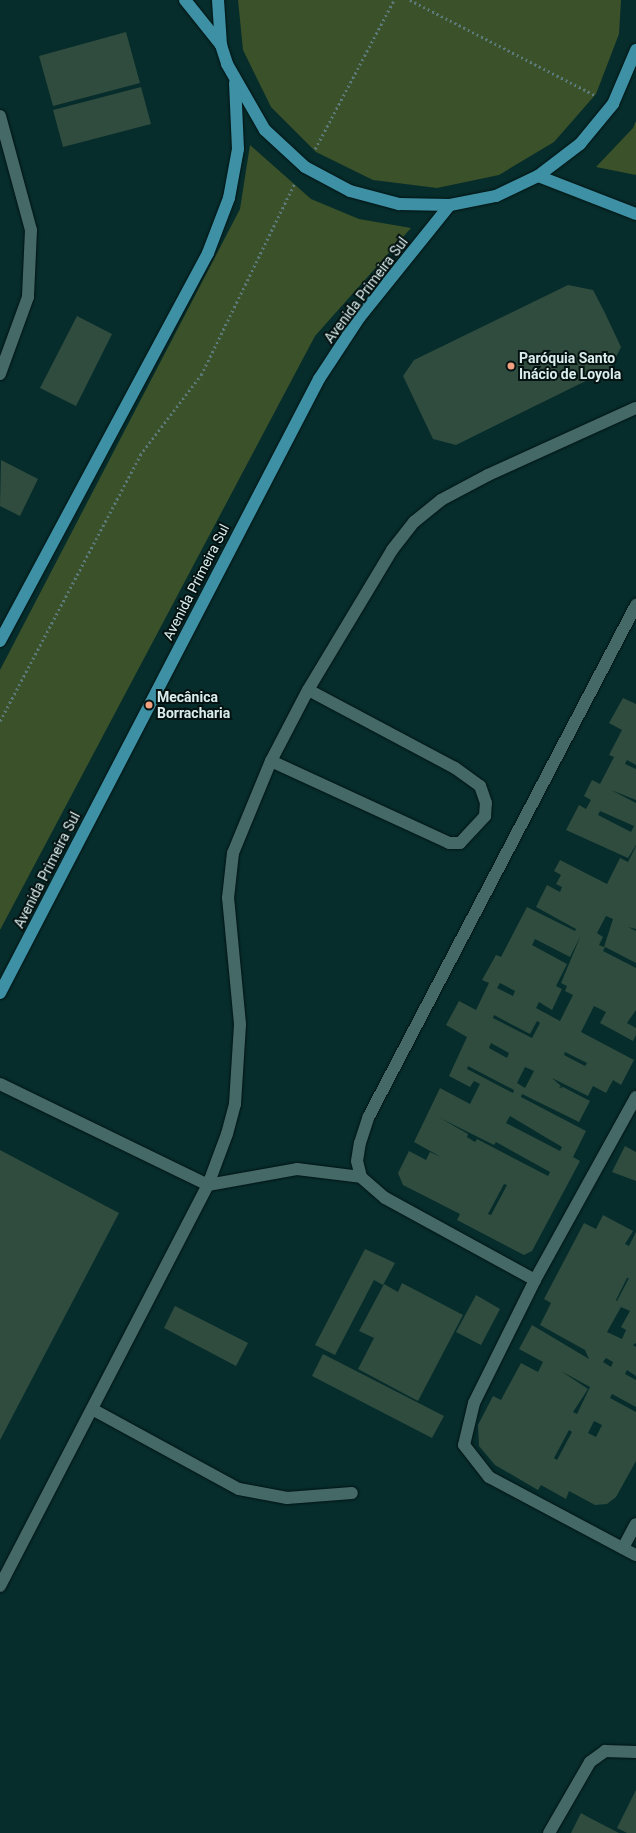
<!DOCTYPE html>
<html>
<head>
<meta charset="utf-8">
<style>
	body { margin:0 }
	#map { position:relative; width:636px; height:1833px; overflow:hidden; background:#062c2b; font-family:Roboto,sans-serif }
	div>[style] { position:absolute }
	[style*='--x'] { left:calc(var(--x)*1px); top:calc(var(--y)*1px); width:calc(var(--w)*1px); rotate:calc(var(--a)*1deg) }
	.green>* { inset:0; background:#3b5129 }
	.building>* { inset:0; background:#304c3e }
	.path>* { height:2.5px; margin-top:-1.25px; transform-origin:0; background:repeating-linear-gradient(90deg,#5b7a79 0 2px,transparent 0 5px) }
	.roads { filter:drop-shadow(0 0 1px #001313) drop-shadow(0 0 1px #001313) }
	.minor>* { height:12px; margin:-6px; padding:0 6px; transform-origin:6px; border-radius:6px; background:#446967 }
	.major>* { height:12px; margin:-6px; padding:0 6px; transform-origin:6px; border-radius:6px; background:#3e90a4 }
	.dots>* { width:11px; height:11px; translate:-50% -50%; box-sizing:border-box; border:2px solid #041211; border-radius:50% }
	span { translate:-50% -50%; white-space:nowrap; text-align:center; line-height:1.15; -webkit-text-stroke:4px #041211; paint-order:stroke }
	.street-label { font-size:14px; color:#daedec }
	.poi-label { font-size:14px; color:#daedec; font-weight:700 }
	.left { translate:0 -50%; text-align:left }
</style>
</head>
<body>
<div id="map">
	<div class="green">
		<i style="clip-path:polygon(238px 0,621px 0,619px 34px,596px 94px,554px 142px,499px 175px,437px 188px,373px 180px,316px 152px,271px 107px,243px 50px)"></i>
		<i style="clip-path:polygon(636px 121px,636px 175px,596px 167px,633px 128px)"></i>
		<i style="clip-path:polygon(250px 145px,311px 199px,359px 219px,411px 228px,315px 336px,0 930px,0 670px,240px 209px)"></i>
	</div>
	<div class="building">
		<i style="clip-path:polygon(126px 32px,140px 83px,53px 106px,39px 56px)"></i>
		<i style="clip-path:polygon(141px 87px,151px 124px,63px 147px,53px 110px)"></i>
		<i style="clip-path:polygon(568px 285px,593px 290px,604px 311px,621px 347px,610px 369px,456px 445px,433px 439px,403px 376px,414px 360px)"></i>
		<i style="clip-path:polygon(77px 316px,112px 334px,76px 406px,40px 388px)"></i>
		<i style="clip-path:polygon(1px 460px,38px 479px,20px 516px,0 506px)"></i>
		<i style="clip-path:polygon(evenodd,623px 698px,636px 704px,636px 765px,627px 760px,625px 764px,636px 769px,636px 800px,611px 790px,636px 803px,636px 845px,628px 858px,566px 830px,579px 805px,586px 809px,591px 800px,584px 796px,592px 780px,600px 784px,614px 757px,609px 755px,622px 730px,609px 723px,623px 698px,600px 811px,634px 826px,631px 832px,598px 815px,600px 811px)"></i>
		<i style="clip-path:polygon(evenodd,636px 846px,636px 929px,628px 927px,636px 931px,636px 963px,605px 947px,603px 951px,636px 968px,636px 1010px,627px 1023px,636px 1028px,636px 1035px,633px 1041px,600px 1023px,606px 1012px,594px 1006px,581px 1032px,634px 1060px,621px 1085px,613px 1080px,606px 1093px,593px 1086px,588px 1096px,552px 1078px,561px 1086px,559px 1088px,563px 1087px,590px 1101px,579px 1122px,522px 1094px,521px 1097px,586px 1131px,573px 1157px,580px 1161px,532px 1251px,524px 1255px,457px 1220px,460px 1214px,403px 1185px,398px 1173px,409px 1151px,426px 1160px,430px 1152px,441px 1157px,414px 1142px,440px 1088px,470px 1104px,480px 1084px,474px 1081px,470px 1087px,449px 1076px,467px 1037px,446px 1025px,459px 1001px,476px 1010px,489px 983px,482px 980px,496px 955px,501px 957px,527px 907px,575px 931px,576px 929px,536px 907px,547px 885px,560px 892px,562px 887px,556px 884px,561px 875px,554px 871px,560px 860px,607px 884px,620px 858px,628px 862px,636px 846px,606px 916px,613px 919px,604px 947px,599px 945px,603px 937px,597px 933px,606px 916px,636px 846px,581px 935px,561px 983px,567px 986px,565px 991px,573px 995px,560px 1021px,536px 1008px,539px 1002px,552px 1010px,562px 989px,556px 986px,567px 964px,532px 945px,535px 939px,570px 957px,581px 935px,636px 846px,500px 983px,515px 991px,513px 996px,497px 988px,500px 983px,636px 846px,494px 1015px,530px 1034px,537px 1021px,540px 1023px,532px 1038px,493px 1018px,494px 1015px,636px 846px,491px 1043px,509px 1053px,507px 1058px,489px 1048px,491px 1043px,636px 846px,565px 1052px,587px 1063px,585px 1066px,564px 1055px,565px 1052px,636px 846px,468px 1066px,514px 1090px,513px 1093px,467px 1069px,468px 1066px,636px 846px,525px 1067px,534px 1071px,525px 1088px,517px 1083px,525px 1067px,636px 846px,510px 1116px,562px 1147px,560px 1151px,506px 1123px,510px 1116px,636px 846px,440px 1118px,494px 1145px,496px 1142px,550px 1172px,548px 1176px,477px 1139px,475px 1142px,467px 1137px,468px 1134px,440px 1118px,636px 846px,504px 1184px,507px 1185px,491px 1215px,488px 1214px,504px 1184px)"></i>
		<i style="clip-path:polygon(625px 1146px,636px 1152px,636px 1181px,612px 1172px)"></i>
		<i style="clip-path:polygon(0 1150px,119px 1213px,0 1440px)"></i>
		<i style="clip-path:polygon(evenodd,603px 1215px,633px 1231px,625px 1244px,629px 1246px,636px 1232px,636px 1343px,633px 1345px,636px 1347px,636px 1376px,627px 1370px,625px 1374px,636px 1380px,636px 1407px,612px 1394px,610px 1398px,636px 1412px,636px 1461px,616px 1497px,607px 1504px,595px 1505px,569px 1491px,566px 1499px,541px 1485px,538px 1490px,495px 1465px,479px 1446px,478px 1425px,493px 1396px,501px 1400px,521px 1363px,538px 1372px,543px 1362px,519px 1349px,532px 1325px,589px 1359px,585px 1350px,540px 1325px,551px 1303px,544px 1299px,584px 1223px,596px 1229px,603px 1215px,627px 1278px,629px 1278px,617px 1301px,616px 1300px,627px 1278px,603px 1215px,621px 1307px,630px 1311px,621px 1327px,626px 1330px,622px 1339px,607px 1332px,621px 1307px,603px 1215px,606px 1358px,613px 1362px,611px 1367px,603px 1362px,606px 1358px,603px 1215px,561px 1371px,590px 1387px,577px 1414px,573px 1412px,588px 1389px,561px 1371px,603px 1215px,594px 1421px,602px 1425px,596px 1437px,588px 1433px,594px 1421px,603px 1215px,569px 1430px,572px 1432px,557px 1460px,554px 1458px,569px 1430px)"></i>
		<i style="clip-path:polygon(365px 1249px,395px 1263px,383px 1285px,374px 1280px,335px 1355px,315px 1345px)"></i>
		<i style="clip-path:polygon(402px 1283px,463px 1315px,418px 1401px,358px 1369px,374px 1338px,359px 1331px,384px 1284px,398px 1292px)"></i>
		<i style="clip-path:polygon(476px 1295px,500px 1309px,481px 1345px,456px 1332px)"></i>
		<i style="clip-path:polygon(175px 1306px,248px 1343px,236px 1366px,164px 1328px)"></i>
		<i style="clip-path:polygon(323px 1354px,444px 1416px,432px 1438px,312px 1376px)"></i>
		<i style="clip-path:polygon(636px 1790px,636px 1833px,627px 1833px,617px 1828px)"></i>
		<i style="clip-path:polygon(581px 1813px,588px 1817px,619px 1833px,571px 1833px)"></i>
	</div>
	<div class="path">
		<i style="--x:410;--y:0;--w:208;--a:27.2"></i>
		<i style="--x:315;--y:149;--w:169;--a:-62.1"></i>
		<i style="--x:0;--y:721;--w:301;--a:-62.2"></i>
		<i style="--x:140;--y:455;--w:101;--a:-52.7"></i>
		<i style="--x:201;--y:375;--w:212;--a:-64"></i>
	</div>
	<div class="roads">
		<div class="minor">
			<i style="--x:0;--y:116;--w:118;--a:74.8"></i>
			<i style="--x:31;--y:230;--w:67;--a:92.6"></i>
			<i style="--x:28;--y:297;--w:82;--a:110"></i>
			<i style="--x:271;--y:761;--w:196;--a:24.7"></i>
			<i style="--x:449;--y:843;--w:11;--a:0"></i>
			<i style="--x:460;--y:843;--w:37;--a:-47"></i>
			<i style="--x:485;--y:816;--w:13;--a:-86"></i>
			<i style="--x:486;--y:803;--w:18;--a:-109"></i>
			<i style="--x:480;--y:786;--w:31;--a:-144"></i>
			<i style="--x:455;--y:768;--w:166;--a:-152"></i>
			<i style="--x:0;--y:1084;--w:231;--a:25.9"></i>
			<i style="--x:208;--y:1185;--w:90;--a:-10.2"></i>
			<i style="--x:297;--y:1169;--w:64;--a:7.1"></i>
			<i style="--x:636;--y:1097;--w:209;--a:118.9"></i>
			<i style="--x:535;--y:1280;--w:137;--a:116.4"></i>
			<i style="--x:474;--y:1403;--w:43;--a:103.4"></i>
			<i style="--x:464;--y:1445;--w:41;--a:52"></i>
			<i style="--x:489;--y:1477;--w:166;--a:28"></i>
			<i style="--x:535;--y:1280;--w:171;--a:-151.3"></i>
			<i style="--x:385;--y:1198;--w:32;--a:-139"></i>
			<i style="--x:361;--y:1177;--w:16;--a:-104"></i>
			<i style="--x:357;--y:1161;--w:18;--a:-81"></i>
			<i style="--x:360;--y:1143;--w:28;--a:-72"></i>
			<i style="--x:369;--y:1116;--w:577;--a:-62.41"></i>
			<i style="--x:92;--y:1409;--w:167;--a:28.6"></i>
			<i style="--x:239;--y:1489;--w:49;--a:10.6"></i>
			<i style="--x:287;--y:1498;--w:65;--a:-4.4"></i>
			<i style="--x:623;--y:1548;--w:27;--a:-62"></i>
			<i style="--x:0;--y:1586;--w:452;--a:-62.6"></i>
			<i style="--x:208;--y:1185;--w:54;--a:-69.6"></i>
			<i style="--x:227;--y:1134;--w:31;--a:-75"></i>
			<i style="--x:235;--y:1104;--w:80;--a:-86.4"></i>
			<i style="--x:240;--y:1024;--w:127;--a:-95.4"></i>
			<i style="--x:228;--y:898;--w:45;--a:-83.7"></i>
			<i style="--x:233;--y:853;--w:100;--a:-67.6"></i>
			<i style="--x:271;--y:761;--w:80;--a:-62.5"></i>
			<i style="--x:308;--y:690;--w:163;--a:-59"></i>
			<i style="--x:392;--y:550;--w:36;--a:-52"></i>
			<i style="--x:414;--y:522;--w:35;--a:-39"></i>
			<i style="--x:441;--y:500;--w:53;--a:-28"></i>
			<i style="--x:488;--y:475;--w:162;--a:-24.4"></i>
			<i style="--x:549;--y:1833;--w:82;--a:-60"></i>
			<i style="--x:590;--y:1762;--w:19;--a:-36"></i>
			<i style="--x:605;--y:1751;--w:31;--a:2"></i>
		</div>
		<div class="major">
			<i style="--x:185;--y:0;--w:58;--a:51.3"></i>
			<i style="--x:218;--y:0;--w:45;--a:86.2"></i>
			<i style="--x:221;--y:45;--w:20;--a:72"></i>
			<i style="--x:227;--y:64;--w:76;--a:60.1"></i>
			<i style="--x:265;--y:130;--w:54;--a:42.8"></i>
			<i style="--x:305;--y:167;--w:51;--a:28.1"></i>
			<i style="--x:350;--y:191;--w:51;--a:14.9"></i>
			<i style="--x:399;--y:204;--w:51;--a:1.1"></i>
			<i style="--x:450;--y:205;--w:47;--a:-11.1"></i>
			<i style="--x:496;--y:196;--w:47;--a:-25.5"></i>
			<i style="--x:538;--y:176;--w:53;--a:-37.3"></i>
			<i style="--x:580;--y:144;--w:52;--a:-50.5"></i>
			<i style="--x:613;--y:104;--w:59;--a:-66.9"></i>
			<i style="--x:538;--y:176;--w:105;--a:21.2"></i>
			<i style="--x:0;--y:641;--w:440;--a:-61.8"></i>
			<i style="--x:208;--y:253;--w:59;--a:-69.1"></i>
			<i style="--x:229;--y:198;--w:50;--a:-79.6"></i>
			<i style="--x:238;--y:149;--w:66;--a:-92.6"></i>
			<i style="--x:0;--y:993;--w:692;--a:-62.55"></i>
			<i style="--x:319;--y:379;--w:73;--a:-56.7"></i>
			<i style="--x:359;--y:318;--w:145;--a:-51.2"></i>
		</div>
	</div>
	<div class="dots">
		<i style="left:511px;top:366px;background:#f2a07f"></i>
		<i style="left:149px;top:705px;background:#f2a07f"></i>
	</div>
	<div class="street-label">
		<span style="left:366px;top:290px;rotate:-53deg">Avenida Primeira Sul</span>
		<span style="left:196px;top:582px;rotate:-63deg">Avenida Primeira Sul</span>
		<span style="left:47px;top:870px;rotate:-63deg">Avenida Primeira Sul</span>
	</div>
	<div class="poi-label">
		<span class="left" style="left:519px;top:366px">Paróquia Santo<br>Inácio de Loyola</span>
		<span class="left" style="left:157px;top:705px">Mecânica<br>Borracharia</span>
	</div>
</div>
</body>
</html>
